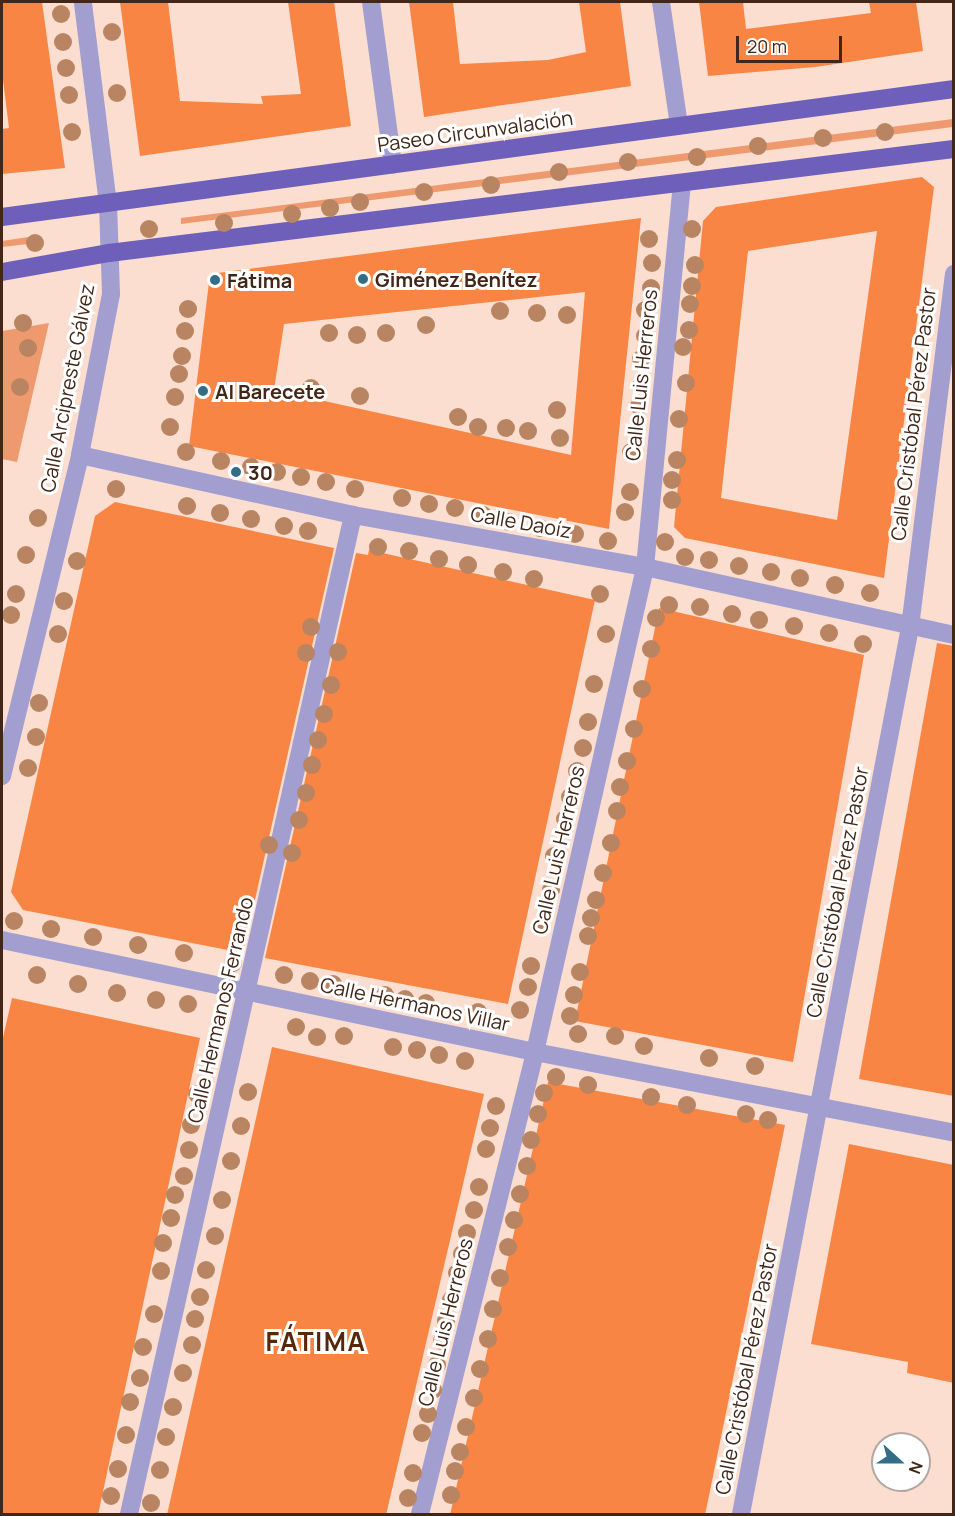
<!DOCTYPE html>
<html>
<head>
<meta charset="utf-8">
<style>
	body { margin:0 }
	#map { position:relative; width:955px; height:1516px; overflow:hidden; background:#fbdecf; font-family:Manrope,sans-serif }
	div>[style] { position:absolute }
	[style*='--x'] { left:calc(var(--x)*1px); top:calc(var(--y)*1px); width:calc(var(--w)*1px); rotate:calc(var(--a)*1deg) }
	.green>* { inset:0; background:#ee9a6e }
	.building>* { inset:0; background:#f88543 }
	.minor>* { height:18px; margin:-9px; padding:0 9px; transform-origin:9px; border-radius:9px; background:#a29ed0 }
	.major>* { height:18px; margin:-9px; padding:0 9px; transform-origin:9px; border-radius:9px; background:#6d5fba }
	.trees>* { width:18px; height:18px; margin:-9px; border-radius:50%; background:#b98462 }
	.dots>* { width:16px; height:16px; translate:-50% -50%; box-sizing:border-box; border:3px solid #fff; border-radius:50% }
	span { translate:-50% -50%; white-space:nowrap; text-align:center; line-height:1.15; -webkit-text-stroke:6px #fff; paint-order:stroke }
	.street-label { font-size:20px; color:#422618 }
	.poi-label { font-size:20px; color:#422618; font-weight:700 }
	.left { translate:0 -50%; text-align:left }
	.district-label { font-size:26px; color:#55280c; font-weight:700; letter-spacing:1.5px }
	.frame { position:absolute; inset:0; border:3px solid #422618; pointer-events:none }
	.north { position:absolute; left:871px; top:1432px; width:60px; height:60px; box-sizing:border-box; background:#fff; border:2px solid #b3a8a3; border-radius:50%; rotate:111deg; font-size:16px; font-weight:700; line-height:24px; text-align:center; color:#422618 }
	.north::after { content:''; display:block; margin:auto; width:21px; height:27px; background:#336d86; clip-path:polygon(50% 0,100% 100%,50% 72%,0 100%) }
	.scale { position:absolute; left:736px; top:36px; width:106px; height:27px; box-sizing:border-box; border:3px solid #422618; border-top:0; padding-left:8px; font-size:18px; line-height:21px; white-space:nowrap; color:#422618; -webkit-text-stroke:4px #fff; paint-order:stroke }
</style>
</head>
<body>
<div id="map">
	<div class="green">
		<i style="clip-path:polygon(953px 119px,953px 127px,181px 224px,181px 218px)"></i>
		<i style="clip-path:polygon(28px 237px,28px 244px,2px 247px,2px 241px)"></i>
		<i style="clip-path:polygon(49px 323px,17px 462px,2px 459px,2px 331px)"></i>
	</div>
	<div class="building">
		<i style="clip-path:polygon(2px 2px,42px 2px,65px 168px,2px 174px,2px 129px,9px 128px,2px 72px)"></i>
		<i style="clip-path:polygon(120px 2px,168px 2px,180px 101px,263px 104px,261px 96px,301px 94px,288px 2px,334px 2px,351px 126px,140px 156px)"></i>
		<i style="clip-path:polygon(409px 2px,453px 2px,460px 64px,548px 60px,586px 52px,579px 2px,620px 2px,631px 86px,424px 117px)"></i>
		<i style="clip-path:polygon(699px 2px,743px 2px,746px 29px,871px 13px,869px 2px,916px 2px,923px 51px,815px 67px,708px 76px)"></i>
		<i style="clip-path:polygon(evenodd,922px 177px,934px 187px,884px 578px,685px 538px,674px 527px,703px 221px,716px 207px,922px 177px,877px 231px,837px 520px,721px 498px,748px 251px,877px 231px)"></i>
		<i style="clip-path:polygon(evenodd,641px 218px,609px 529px,189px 446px,210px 274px,641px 218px,585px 292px,571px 455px,274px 390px,284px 324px,585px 292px)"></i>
		<i style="clip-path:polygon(115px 502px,334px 548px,243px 953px,23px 910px,11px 892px,95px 516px)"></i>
		<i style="clip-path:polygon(369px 550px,595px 600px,508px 1004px,265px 958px,356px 553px,368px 555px)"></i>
		<i style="clip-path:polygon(659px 608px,864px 655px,793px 1062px,575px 1021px)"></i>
		<i style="clip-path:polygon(937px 643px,954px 646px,954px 1096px,859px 1079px)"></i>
		<i style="clip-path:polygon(12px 998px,200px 1038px,98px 1515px,2px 1515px,2px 1042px)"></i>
		<i style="clip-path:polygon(272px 1047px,484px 1094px,386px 1515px,167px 1515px)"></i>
		<i style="clip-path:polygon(548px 1082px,785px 1125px,705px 1515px,450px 1515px)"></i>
		<i style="clip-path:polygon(849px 1144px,954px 1165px,954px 1383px,907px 1373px,908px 1362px,811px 1344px)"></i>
	</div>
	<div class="minor">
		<i style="--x:371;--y:2;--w:164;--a:82.3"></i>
		<i style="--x:661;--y:2;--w:125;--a:81.7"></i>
		<i style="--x:80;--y:455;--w:280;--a:12.4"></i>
		<i style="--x:353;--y:515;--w:297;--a:10.1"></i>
		<i style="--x:645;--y:567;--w:316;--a:12.4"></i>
		<i style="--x:2;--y:776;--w:330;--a:-76.3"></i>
		<i style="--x:80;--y:455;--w:164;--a:-79.1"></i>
		<i style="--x:111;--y:294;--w:90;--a:-91.9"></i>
		<i style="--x:108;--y:204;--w:204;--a:-97.1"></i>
		<i style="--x:2;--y:940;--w:545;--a:11.87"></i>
		<i style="--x:535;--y:1052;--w:427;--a:10.9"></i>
		<i style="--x:129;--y:1514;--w:1024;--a:-77.36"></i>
		<i style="--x:420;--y:1514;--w:476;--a:-76"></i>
		<i style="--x:535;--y:1052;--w:497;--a:-77.2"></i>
		<i style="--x:645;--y:567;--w:383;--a:-84.5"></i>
		<i style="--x:741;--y:1514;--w:903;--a:-79.21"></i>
		<i style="--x:910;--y:627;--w:356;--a:-82.9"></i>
	</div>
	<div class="major">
		<i style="--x:2;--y:217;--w:961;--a:-7.66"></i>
		<i style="--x:2;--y:272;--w:109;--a:-10.1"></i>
		<i style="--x:109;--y:253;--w:851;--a:-7.02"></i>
	</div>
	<div class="trees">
		<i style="left:61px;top:14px"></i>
		<i style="left:112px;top:32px"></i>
		<i style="left:63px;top:42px"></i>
		<i style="left:66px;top:68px"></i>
		<i style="left:117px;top:93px"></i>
		<i style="left:69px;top:95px"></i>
		<i style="left:72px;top:132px"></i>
		<i style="left:885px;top:132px"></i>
		<i style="left:823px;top:138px"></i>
		<i style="left:758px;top:146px"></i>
		<i style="left:697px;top:157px"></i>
		<i style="left:628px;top:162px"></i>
		<i style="left:559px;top:172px"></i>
		<i style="left:491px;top:185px"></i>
		<i style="left:424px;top:192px"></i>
		<i style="left:360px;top:202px"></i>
		<i style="left:330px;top:208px"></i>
		<i style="left:292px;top:214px"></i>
		<i style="left:224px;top:223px"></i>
		<i style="left:149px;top:229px"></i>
		<i style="left:692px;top:229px"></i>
		<i style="left:649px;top:239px"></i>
		<i style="left:35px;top:243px"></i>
		<i style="left:652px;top:263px"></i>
		<i style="left:695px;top:265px"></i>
		<i style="left:692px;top:286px"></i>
		<i style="left:651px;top:288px"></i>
		<i style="left:690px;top:304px"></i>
		<i style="left:188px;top:309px"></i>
		<i style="left:645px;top:310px"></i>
		<i style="left:500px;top:311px"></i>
		<i style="left:537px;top:313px"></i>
		<i style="left:567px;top:315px"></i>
		<i style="left:23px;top:323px"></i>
		<i style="left:426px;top:325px"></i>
		<i style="left:689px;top:330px"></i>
		<i style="left:185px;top:331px"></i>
		<i style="left:329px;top:333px"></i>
		<i style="left:386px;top:333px"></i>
		<i style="left:357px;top:335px"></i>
		<i style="left:645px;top:336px"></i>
		<i style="left:683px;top:347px"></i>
		<i style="left:28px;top:348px"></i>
		<i style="left:182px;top:356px"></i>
		<i style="left:641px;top:359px"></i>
		<i style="left:179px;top:374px"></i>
		<i style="left:686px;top:383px"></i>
		<i style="left:641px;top:386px"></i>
		<i style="left:20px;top:387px"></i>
		<i style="left:311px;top:388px"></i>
		<i style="left:360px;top:396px"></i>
		<i style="left:175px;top:397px"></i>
		<i style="left:639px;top:406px"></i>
		<i style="left:557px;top:410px"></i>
		<i style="left:458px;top:417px"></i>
		<i style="left:679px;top:419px"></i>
		<i style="left:170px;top:427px"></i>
		<i style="left:478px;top:427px"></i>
		<i style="left:506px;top:428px"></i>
		<i style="left:528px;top:431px"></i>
		<i style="left:636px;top:431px"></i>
		<i style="left:560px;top:438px"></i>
		<i style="left:186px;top:452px"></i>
		<i style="left:631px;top:452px"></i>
		<i style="left:677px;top:460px"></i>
		<i style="left:221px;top:461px"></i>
		<i style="left:251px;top:467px"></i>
		<i style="left:277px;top:472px"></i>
		<i style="left:301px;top:477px"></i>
		<i style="left:672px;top:480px"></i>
		<i style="left:326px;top:482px"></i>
		<i style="left:116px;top:489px"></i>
		<i style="left:355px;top:489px"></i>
		<i style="left:630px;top:492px"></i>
		<i style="left:402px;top:498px"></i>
		<i style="left:672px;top:500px"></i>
		<i style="left:429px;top:504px"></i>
		<i style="left:187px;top:506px"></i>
		<i style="left:455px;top:508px"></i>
		<i style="left:625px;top:512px"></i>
		<i style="left:220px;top:513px"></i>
		<i style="left:483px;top:515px"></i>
		<i style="left:38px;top:518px"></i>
		<i style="left:251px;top:519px"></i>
		<i style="left:509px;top:522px"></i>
		<i style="left:284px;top:526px"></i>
		<i style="left:540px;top:528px"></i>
		<i style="left:308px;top:531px"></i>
		<i style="left:575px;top:534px"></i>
		<i style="left:608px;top:541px"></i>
		<i style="left:665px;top:542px"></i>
		<i style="left:378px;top:547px"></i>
		<i style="left:409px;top:551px"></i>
		<i style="left:26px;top:555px"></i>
		<i style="left:685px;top:557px"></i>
		<i style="left:439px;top:559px"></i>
		<i style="left:709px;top:560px"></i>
		<i style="left:77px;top:561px"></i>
		<i style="left:468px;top:565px"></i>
		<i style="left:739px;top:566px"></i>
		<i style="left:503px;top:572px"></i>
		<i style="left:771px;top:572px"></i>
		<i style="left:800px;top:578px"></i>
		<i style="left:534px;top:579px"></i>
		<i style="left:835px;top:585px"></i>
		<i style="left:870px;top:593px"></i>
		<i style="left:16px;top:594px"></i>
		<i style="left:600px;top:594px"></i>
		<i style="left:64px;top:601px"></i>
		<i style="left:669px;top:605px"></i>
		<i style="left:700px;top:607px"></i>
		<i style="left:732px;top:614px"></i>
		<i style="left:11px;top:615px"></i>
		<i style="left:656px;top:618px"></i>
		<i style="left:759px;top:620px"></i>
		<i style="left:794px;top:626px"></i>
		<i style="left:311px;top:627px"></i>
		<i style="left:829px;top:633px"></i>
		<i style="left:58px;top:634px"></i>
		<i style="left:606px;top:634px"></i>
		<i style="left:863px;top:644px"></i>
		<i style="left:651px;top:649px"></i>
		<i style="left:338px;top:652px"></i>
		<i style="left:306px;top:653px"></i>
		<i style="left:594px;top:684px"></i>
		<i style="left:331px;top:685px"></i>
		<i style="left:642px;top:689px"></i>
		<i style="left:39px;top:703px"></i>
		<i style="left:324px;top:714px"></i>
		<i style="left:588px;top:722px"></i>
		<i style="left:634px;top:729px"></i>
		<i style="left:36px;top:737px"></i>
		<i style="left:318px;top:740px"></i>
		<i style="left:583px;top:748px"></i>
		<i style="left:627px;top:761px"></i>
		<i style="left:312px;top:765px"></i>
		<i style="left:28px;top:768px"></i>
		<i style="left:577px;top:771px"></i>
		<i style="left:620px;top:787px"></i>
		<i style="left:306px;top:793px"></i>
		<i style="left:570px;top:797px"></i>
		<i style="left:617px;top:811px"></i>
		<i style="left:565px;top:819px"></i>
		<i style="left:299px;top:820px"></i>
		<i style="left:611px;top:843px"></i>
		<i style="left:269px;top:845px"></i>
		<i style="left:292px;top:853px"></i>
		<i style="left:554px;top:856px"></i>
		<i style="left:603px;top:873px"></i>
		<i style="left:551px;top:890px"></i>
		<i style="left:596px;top:900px"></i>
		<i style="left:591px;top:918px"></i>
		<i style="left:14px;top:921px"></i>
		<i style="left:540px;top:927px"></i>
		<i style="left:51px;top:929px"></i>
		<i style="left:588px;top:936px"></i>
		<i style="left:93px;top:937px"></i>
		<i style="left:138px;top:945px"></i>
		<i style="left:184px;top:953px"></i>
		<i style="left:233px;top:963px"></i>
		<i style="left:531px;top:966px"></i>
		<i style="left:580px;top:972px"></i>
		<i style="left:37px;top:975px"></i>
		<i style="left:284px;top:975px"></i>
		<i style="left:310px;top:981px"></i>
		<i style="left:78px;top:984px"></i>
		<i style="left:333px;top:984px"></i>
		<i style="left:528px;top:987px"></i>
		<i style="left:117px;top:993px"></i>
		<i style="left:385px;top:995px"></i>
		<i style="left:574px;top:995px"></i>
		<i style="left:405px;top:999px"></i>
		<i style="left:156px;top:1000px"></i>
		<i style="left:426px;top:1003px"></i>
		<i style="left:188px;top:1004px"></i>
		<i style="left:520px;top:1010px"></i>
		<i style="left:478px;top:1012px"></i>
		<i style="left:570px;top:1016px"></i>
		<i style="left:296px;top:1027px"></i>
		<i style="left:578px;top:1034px"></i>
		<i style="left:344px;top:1036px"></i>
		<i style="left:615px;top:1036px"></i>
		<i style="left:317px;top:1037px"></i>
		<i style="left:644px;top:1046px"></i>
		<i style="left:393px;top:1047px"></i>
		<i style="left:417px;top:1050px"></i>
		<i style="left:439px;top:1055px"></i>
		<i style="left:709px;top:1058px"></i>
		<i style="left:465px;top:1061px"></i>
		<i style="left:755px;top:1066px"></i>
		<i style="left:556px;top:1077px"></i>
		<i style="left:588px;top:1085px"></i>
		<i style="left:248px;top:1092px"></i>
		<i style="left:544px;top:1093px"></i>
		<i style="left:197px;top:1094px"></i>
		<i style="left:651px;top:1097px"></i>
		<i style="left:687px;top:1105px"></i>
		<i style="left:496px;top:1106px"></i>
		<i style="left:538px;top:1114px"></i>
		<i style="left:746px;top:1114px"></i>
		<i style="left:768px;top:1120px"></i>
		<i style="left:191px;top:1125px"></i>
		<i style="left:241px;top:1126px"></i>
		<i style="left:490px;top:1128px"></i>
		<i style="left:531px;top:1140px"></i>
		<i style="left:486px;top:1149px"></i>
		<i style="left:189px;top:1150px"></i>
		<i style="left:231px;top:1161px"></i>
		<i style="left:527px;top:1166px"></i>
		<i style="left:184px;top:1176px"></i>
		<i style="left:479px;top:1187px"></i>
		<i style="left:520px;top:1194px"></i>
		<i style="left:175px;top:1195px"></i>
		<i style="left:222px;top:1200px"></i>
		<i style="left:474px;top:1210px"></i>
		<i style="left:171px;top:1218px"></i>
		<i style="left:514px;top:1220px"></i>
		<i style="left:467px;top:1233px"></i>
		<i style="left:215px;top:1236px"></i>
		<i style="left:163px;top:1243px"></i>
		<i style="left:508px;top:1247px"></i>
		<i style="left:462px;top:1254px"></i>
		<i style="left:206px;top:1270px"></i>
		<i style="left:161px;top:1271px"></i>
		<i style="left:457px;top:1273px"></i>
		<i style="left:500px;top:1278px"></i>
		<i style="left:200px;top:1297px"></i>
		<i style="left:451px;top:1300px"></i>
		<i style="left:493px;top:1309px"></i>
		<i style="left:154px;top:1314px"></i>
		<i style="left:195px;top:1319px"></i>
		<i style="left:446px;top:1321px"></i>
		<i style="left:488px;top:1339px"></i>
		<i style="left:442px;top:1341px"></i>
		<i style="left:192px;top:1345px"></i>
		<i style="left:143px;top:1347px"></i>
		<i style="left:437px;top:1365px"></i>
		<i style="left:480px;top:1369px"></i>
		<i style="left:183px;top:1373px"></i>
		<i style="left:140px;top:1378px"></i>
		<i style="left:433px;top:1390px"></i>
		<i style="left:474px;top:1398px"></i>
		<i style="left:130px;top:1402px"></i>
		<i style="left:173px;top:1407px"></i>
		<i style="left:428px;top:1414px"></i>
		<i style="left:466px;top:1427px"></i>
		<i style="left:422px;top:1433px"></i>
		<i style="left:126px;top:1435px"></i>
		<i style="left:166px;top:1437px"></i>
		<i style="left:460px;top:1452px"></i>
		<i style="left:118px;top:1469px"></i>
		<i style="left:160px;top:1470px"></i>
		<i style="left:455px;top:1471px"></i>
		<i style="left:413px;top:1473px"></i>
		<i style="left:451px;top:1495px"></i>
		<i style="left:111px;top:1496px"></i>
		<i style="left:408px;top:1498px"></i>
		<i style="left:151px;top:1503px"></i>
	</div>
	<div class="dots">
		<i style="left:363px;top:279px;background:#336d86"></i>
		<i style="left:215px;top:280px;background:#336d86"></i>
		<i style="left:203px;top:391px;background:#336d86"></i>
		<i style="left:236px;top:472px;background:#336d86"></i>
	</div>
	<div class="street-label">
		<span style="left:475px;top:131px;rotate:-8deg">Paseo Circunvalación</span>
		<span style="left:641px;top:375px;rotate:-84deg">Calle Luis Herreros</span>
		<span style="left:67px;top:388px;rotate:-79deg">Calle Arcipreste Gálvez</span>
		<span style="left:913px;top:414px;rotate:-83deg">Calle Cristóbal Pérez Pastor</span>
		<span style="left:521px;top:522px;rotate:10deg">Calle Daoíz</span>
		<span style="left:558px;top:850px;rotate:-77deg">Calle Luis Herreros</span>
		<span style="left:837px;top:892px;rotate:-79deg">Calle Cristóbal Pérez Pastor</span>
		<span style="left:415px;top:1004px;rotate:12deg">Calle Hermanos Villar</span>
		<span style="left:220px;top:1010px;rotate:-77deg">Calle Hermanos Ferrando</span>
		<span style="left:445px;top:1322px;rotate:-76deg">Calle Luis Herreros</span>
		<span style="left:746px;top:1369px;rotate:-79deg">Calle Cristóbal Pérez Pastor</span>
	</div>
	<div class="poi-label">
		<span class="left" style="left:375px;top:279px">Giménez Benítez</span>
		<span class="left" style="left:227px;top:280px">Fátima</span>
		<span class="left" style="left:215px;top:391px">Al Barecete</span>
		<span class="left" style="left:248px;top:472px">30</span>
	</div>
	<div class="district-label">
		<span style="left:316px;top:1342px">FÁTIMA</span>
	</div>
	<div class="frame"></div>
	<div class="north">N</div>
	<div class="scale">20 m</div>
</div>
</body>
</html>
